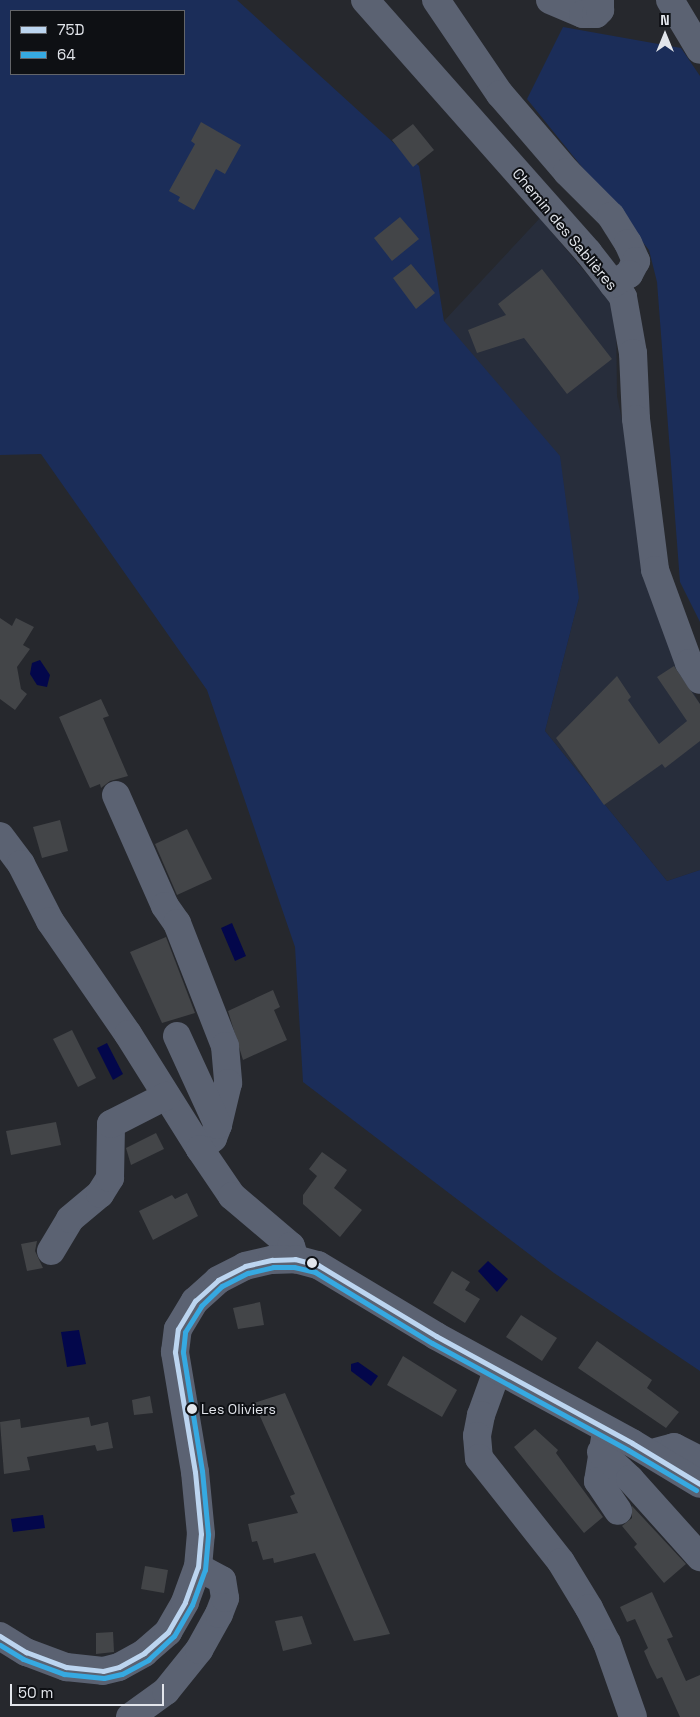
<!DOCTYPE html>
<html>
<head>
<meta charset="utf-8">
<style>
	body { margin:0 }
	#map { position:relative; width:700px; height:1717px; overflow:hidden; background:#26282d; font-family:"Space Grotesk",sans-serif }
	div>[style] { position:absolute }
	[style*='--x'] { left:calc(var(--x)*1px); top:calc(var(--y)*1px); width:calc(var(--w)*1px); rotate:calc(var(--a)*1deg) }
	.built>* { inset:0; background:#272d3b }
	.green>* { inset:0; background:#1b2d59 }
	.water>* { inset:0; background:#03074b }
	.building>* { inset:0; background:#434548 }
	.minor>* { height:28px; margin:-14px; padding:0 14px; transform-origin:14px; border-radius:14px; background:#5b6272 }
	.bus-1>* { height:5px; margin:-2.5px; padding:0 2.5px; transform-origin:2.5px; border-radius:2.5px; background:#bcd5f0 }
	.bus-2>* { height:5px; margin:-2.5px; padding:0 2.5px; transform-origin:2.5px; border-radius:2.5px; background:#36a9e1 }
	.dots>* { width:14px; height:14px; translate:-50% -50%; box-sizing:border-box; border:2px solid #0e1014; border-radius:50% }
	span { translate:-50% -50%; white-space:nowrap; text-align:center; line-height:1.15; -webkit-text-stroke:4px #0e1014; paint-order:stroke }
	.bus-label { font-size:14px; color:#e2e5eb }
	.left { translate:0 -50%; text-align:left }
	.street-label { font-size:15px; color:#e2e5eb }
	.legend { position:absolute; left:10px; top:10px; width:175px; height:65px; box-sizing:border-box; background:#0e1014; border:1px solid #63656a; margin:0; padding:6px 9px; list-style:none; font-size:15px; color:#e2e5eb }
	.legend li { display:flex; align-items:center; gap:10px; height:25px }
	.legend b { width:25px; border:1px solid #63656a }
	.north { position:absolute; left:640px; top:10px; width:50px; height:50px; -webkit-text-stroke:4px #0e1014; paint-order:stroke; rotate:0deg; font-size:14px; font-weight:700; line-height:20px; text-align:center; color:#e2e5eb }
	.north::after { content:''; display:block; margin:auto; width:18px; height:22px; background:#e2e5eb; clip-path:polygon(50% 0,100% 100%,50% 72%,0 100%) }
	.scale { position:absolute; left:10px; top:1684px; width:154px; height:22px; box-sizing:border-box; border:2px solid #e2e5eb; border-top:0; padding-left:6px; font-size:15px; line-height:18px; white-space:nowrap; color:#e2e5eb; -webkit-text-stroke:4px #0e1014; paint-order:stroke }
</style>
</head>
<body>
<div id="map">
	<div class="built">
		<i style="clip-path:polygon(540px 218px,616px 309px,617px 396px,670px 651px,700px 704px,700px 870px,667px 881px,545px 731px,579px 598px,444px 321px)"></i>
	</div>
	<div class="green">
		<i style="clip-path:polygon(evenodd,0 0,237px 0,419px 166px,444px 321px,560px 456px,579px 598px,545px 731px,667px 881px,700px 870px,700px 1371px,554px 1273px,303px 1082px,295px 947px,207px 690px,41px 454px,0 455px,0 0,11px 11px,184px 11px,184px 74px,11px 74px,11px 11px)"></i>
		<i style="clip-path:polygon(563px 27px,681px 48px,700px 76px,700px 622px,680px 582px,657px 282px,649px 250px,527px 99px)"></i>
	</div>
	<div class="water">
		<i style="clip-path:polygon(40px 660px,50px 675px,47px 687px,37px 685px,30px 674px,32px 663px)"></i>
		<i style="clip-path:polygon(232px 923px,246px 956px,235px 961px,221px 928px)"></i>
		<i style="clip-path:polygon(107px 1043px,123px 1074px,113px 1080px,97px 1048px)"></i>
		<i style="clip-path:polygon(488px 1261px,508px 1279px,497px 1292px,478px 1271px)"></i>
		<i style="clip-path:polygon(79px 1330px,86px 1364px,67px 1367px,61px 1332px)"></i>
		<i style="clip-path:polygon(358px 1362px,378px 1376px,371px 1386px,351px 1371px,351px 1364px)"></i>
		<i style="clip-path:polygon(43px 1515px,45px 1528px,13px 1532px,11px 1519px)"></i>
	</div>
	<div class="building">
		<i style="clip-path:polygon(201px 122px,241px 145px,225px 174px,216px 169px,194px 210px,178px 201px,180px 197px,169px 191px,195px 144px,191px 141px)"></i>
		<i style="clip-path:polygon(413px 124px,434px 150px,413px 167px,392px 140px)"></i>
		<i style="clip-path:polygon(400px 217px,419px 239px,392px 261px,374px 238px)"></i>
		<i style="clip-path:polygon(411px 264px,435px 293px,416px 309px,393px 278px)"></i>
		<i style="clip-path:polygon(542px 269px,612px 359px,567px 394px,524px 338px,477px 353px,468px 330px,506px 315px,498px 304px)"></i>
		<i style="clip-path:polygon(0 618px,12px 626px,16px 618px,34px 627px,23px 645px,30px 649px,17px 667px,21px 689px,27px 694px,15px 710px,0 699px)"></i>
		<i style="clip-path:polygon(674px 666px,700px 704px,700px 741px,665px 768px,662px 764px,604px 805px,556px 738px,617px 676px,631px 697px,628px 700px,659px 744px,687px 721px,657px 677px)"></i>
		<i style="clip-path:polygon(101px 699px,109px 716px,103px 718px,128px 776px,110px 781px,101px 788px,100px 784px,90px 788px,59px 717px)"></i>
		<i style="clip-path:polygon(60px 820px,68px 851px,42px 858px,33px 827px)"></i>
		<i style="clip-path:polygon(187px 829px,212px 879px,177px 895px,155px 844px)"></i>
		<i style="clip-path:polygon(166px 937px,195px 1013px,162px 1023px,130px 952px)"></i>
		<i style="clip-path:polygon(273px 990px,280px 1007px,274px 1010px,287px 1040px,243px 1060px,228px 1011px)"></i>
		<i style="clip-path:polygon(72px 1030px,96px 1078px,78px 1087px,53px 1039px)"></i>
		<i style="clip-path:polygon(56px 1122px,61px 1145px,11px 1155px,6px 1131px)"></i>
		<i style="clip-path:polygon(156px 1133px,164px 1149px,131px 1165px,126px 1148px)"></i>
		<i style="clip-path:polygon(322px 1152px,347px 1170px,334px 1188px,362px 1210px,340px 1237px,303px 1204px,303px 1195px,317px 1176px,309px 1169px)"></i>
		<i style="clip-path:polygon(187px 1193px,198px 1216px,153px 1240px,139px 1211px,172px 1195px,175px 1199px)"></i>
		<i style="clip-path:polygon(37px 1241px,35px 1251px,43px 1268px,27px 1271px,21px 1244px)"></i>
		<i style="clip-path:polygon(452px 1271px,470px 1282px,465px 1290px,480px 1299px,465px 1323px,433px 1303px)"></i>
		<i style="clip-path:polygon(260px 1302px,264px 1325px,238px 1329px,233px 1308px)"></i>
		<i style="clip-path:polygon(521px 1315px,557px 1338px,542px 1361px,506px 1337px)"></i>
		<i style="clip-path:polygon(597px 1341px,652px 1380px,647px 1388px,679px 1412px,666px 1428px,578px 1368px)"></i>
		<i style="clip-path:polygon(403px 1356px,457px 1390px,442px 1417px,387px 1385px)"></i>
		<i style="clip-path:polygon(285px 1393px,390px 1634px,354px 1641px,315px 1553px,274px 1563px,273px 1558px,263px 1560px,257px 1541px,252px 1542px,248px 1524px,298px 1513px,290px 1496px,295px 1494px,254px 1403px)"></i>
		<i style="clip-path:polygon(150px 1396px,153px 1413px,134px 1415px,132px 1400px)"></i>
		<i style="clip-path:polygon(89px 1417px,91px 1426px,108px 1422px,113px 1448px,97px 1451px,95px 1445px,27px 1457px,30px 1470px,4px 1474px,0 1422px,20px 1419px,21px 1428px)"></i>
		<i style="clip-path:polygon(535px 1429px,558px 1450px,556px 1453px,603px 1517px,584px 1533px,514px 1447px)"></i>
		<i style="clip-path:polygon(632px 1506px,686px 1564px,664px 1583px,634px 1547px,637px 1544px,622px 1526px,632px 1518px)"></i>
		<i style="clip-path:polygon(145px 1566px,168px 1570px,164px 1593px,141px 1589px)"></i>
		<i style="clip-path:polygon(652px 1592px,673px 1637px,667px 1639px,686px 1681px,700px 1675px,700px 1717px,680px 1717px,662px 1677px,657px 1679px,650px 1665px,644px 1651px,648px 1648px,635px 1619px,627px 1622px,620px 1607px)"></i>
		<i style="clip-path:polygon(302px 1616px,312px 1644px,283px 1651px,275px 1621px)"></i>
		<i style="clip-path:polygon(113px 1632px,114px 1652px,96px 1654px,96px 1633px)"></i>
	</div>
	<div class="minor">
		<i style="--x:365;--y:0;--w:337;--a:48.5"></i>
		<i style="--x:588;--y:252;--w:57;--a:52.1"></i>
		<i style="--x:623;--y:297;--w:57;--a:79.9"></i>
		<i style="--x:633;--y:353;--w:66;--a:87.4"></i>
		<i style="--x:636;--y:419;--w:152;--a:82.8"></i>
		<i style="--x:655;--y:570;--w:99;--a:69.9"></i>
		<i style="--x:689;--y:663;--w:20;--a:57"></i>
		<i style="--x:436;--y:0;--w:114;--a:55.8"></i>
		<i style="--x:500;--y:94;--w:103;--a:49.3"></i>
		<i style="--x:567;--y:172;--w:62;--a:45"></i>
		<i style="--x:611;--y:216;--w:32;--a:58"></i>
		<i style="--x:628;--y:243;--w:20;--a:66"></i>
		<i style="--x:636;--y:261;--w:15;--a:118"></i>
		<i style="--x:629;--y:274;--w:19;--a:148"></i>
		<i style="--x:550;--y:0;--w:36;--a:23"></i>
		<i style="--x:583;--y:14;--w:13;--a:0"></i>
		<i style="--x:596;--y:14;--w:6;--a:-45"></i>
		<i style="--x:600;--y:10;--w:10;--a:-90"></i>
		<i style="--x:670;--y:0;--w:58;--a:59"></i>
		<i style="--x:116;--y:795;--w:121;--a:66.2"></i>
		<i style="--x:165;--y:906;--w:21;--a:55"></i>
		<i style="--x:177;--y:923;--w:132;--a:68.7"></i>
		<i style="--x:225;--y:1046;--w:37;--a:85"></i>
		<i style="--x:228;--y:1083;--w:43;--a:103.4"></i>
		<i style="--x:218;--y:1125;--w:14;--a:111"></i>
		<i style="--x:213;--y:1138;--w:17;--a:140"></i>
		<i style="--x:0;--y:836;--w:35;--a:53"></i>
		<i style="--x:21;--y:864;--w:64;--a:63"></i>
		<i style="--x:50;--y:921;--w:137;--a:55.4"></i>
		<i style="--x:128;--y:1034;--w:136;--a:57.9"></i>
		<i style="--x:200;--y:1149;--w:57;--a:55.8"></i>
		<i style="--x:232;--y:1196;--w:77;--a:40.3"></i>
		<i style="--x:291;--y:1246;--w:14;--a:73"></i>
		<i style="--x:177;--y:1036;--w:98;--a:65.3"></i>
		<i style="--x:51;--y:1251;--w:37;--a:-59"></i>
		<i style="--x:70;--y:1219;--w:39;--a:-40"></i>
		<i style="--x:100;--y:1194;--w:19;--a:-58"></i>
		<i style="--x:110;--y:1178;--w:54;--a:-88.9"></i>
		<i style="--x:111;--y:1124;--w:62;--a:-27"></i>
		<i style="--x:497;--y:1371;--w:47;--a:110"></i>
		<i style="--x:481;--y:1415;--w:21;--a:101"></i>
		<i style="--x:477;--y:1436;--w:22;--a:85"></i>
		<i style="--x:479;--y:1458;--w:132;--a:51.7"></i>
		<i style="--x:561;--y:1562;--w:54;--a:58.7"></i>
		<i style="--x:589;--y:1608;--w:39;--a:63"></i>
		<i style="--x:607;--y:1643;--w:78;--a:70.6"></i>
		<i style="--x:605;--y:1438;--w:44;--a:99.2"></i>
		<i style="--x:598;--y:1481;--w:36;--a:56"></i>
		<i style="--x:601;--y:1452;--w:40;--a:43"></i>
		<i style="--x:630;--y:1479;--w:105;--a:48.1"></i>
		<i style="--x:652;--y:1453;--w:23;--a:-15"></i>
		<i style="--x:674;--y:1447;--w:29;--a:27"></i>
		<i style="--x:0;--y:1636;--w:31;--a:32"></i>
		<i style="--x:26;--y:1652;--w:43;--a:20.6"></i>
		<i style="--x:66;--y:1667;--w:37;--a:6"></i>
		<i style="--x:103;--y:1671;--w:16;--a:-14"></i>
		<i style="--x:119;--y:1667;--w:29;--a:-29"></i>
		<i style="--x:144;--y:1653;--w:32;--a:-41"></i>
		<i style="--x:168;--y:1632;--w:34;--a:-60"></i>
		<i style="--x:185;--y:1602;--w:37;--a:-70"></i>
		<i style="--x:198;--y:1567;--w:33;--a:-85"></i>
		<i style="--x:201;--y:1534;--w:62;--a:-95.5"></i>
		<i style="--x:195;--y:1472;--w:122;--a:-99.5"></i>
		<i style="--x:175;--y:1352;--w:23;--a:-83"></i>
		<i style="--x:178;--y:1329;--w:33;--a:-59"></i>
		<i style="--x:195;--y:1301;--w:31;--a:-42"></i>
		<i style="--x:218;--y:1280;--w:30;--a:-27"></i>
		<i style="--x:245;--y:1266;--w:28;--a:-13"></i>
		<i style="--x:272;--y:1260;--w:23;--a:-2"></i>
		<i style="--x:295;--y:1259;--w:24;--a:15"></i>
		<i style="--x:318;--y:1265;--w:138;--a:31"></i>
		<i style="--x:436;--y:1336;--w:223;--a:28.6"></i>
		<i style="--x:632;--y:1443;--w:79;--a:31.1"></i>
		<i style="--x:130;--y:1717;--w:44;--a:-35.8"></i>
		<i style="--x:166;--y:1691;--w:53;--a:-51.2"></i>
		<i style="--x:199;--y:1650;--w:41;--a:-60.9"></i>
		<i style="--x:219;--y:1614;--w:17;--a:-69"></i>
		<i style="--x:225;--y:1598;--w:18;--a:-99"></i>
		<i style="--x:222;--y:1580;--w:27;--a:-152"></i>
	</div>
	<div class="bus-1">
		<i style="--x:0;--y:1636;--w:31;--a:32"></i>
		<i style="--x:26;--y:1652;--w:43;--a:20.6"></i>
		<i style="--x:66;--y:1667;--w:37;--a:6"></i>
		<i style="--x:103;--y:1671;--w:16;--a:-14"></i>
		<i style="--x:119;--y:1667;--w:29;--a:-29"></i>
		<i style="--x:144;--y:1653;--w:32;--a:-41"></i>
		<i style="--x:168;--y:1632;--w:34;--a:-60"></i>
		<i style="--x:185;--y:1602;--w:37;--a:-70"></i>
		<i style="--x:198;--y:1567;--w:33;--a:-85"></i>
		<i style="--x:201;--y:1534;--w:62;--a:-95.5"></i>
		<i style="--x:195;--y:1472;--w:122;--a:-99.5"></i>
		<i style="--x:175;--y:1352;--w:23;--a:-83"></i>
		<i style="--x:178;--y:1329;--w:33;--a:-59"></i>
		<i style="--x:195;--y:1301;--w:31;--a:-42"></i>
		<i style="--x:218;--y:1280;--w:30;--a:-27"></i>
		<i style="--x:245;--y:1266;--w:28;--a:-13"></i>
		<i style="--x:272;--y:1260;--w:23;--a:-2"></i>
		<i style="--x:295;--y:1259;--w:24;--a:15"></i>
		<i style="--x:318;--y:1265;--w:138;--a:31"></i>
		<i style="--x:436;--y:1336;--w:223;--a:28.6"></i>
		<i style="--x:632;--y:1443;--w:79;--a:31.1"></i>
	</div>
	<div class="bus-2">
		<i style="--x:0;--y:1645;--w:27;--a:31"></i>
		<i style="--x:23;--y:1659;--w:44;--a:20.1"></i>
		<i style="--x:64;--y:1674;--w:40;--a:5.7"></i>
		<i style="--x:104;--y:1678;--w:18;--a:-13"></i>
		<i style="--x:122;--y:1674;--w:30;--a:-28"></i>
		<i style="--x:148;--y:1660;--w:35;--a:-43"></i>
		<i style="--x:174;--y:1636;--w:36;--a:-60"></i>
		<i style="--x:192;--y:1605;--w:37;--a:-70"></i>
		<i style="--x:205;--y:1570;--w:36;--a:-85"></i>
		<i style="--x:208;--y:1534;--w:63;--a:-95.4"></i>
		<i style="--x:202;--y:1471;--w:121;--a:-99.1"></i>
		<i style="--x:183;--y:1352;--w:20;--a:-84"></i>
		<i style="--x:185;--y:1332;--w:31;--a:-58"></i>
		<i style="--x:201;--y:1306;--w:29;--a:-44"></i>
		<i style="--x:222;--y:1286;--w:29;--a:-27"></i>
		<i style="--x:248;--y:1273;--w:26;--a:-13"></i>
		<i style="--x:273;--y:1267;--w:21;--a:0"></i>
		<i style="--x:294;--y:1267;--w:22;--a:13"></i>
		<i style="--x:315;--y:1272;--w:137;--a:31.3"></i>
		<i style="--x:432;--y:1343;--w:223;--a:28.6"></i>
		<i style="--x:628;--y:1450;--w:79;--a:30.5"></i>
	</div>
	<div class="dots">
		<i style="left:312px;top:1263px;background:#e2e5eb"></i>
		<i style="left:192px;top:1409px;background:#e2e5eb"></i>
	</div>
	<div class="bus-label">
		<span class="left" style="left:201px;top:1409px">Les Oliviers</span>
	</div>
	<div class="street-label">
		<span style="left:565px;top:229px;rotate:50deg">Chemin des Sablières</span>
	</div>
	<ul class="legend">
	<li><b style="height:6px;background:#bcd5f0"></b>75D</li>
	<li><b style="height:6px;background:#36a9e1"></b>64</li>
	</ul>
	<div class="north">N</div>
	<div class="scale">50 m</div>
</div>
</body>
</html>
